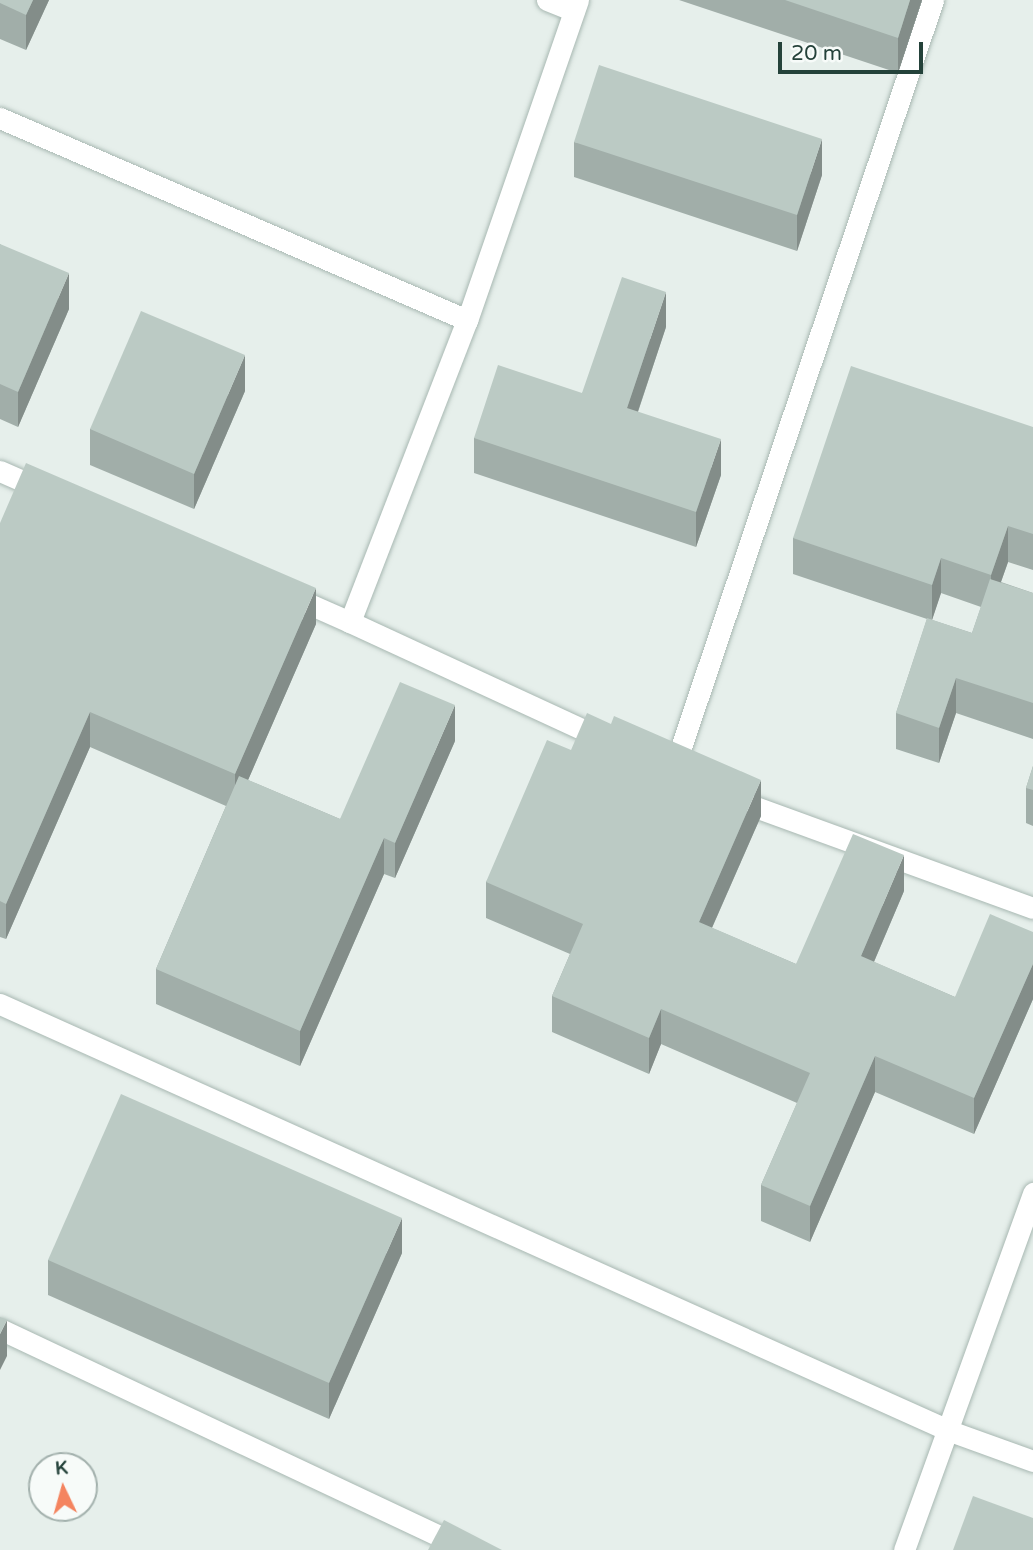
<!DOCTYPE html>
<html>
<head>
<meta charset="utf-8">
<style>
	body { margin:0 }
	#map { position:relative; width:1033px; height:1550px; overflow:hidden; background:#e6efeb; font-family:"Varela Round",sans-serif }
	div>[style] { position:absolute }
	[style*='--x'] { left:calc(var(--x)*1px); top:calc(var(--y)*1px); width:calc(var(--w)*1px); rotate:calc(var(--a)*1deg) }
	.roads { filter:drop-shadow(0 0 2px #a8b8b2) drop-shadow(0 0 2px #a8b8b2) }
	.street>* { height:21px; margin:-10.5px; padding:0 10.5px; transform-origin:10.5px; border-radius:10.5px; background:#fff }
	.wall>* { inset:0; background:#a1aea9 }
	.shaded-wall>* { inset:0; background:#838d89 }
	.building>* { inset:0; background:#bbcac4 }
	span { translate:-50% -50%; white-space:nowrap; text-align:center; line-height:1.15; -webkit-text-stroke:6px #f7fbf9; paint-order:stroke }
	.north { position:absolute; left:28px; top:1452px; width:70px; height:70px; box-sizing:border-box; background:#f7fbf9; border:2px solid #a3b1ad; border-radius:50%; rotate:355deg; font-size:19px; font-weight:700; line-height:28px; text-align:center; color:#24423a }
	.north::after { content:''; display:block; margin:auto; width:24px; height:32px; background:#f4845f; clip-path:polygon(50% 0,100% 100%,50% 72%,0 100%) }
	.scale { position:absolute; left:778px; top:42px; width:145px; height:32px; box-sizing:border-box; border:4px solid #24423a; border-top:0; padding-left:9px; font-size:21px; line-height:24px; white-space:nowrap; color:#24423a; -webkit-text-stroke:5px #f7fbf9; paint-order:stroke }
</style>
</head>
<body>
<div id="map">
	<div class="roads">
		<div class="street">
			<i style="--x:547;--y:0;--w:29;--a:22"></i>
			<i style="--x:578;--y:0;--w:339;--a:109.1"></i>
			<i style="--x:467;--y:320;--w:324;--a:111.2"></i>
			<i style="--x:350;--y:622;--w:281;--a:24.8"></i>
			<i style="--x:0;--y:118;--w:509;--a:23.39"></i>
			<i style="--x:0;--y:471;--w:47;--a:23.8"></i>
			<i style="--x:291;--y:596;--w:64;--a:23.8"></i>
			<i style="--x:673;--y:771;--w:814;--a:-71.36"></i>
			<i style="--x:736;--y:800;--w:316;--a:20"></i>
			<i style="--x:0;--y:1004;--w:1042;--a:24.2"></i>
			<i style="--x:950;--y:1431;--w:88;--a:19.9"></i>
			<i style="--x:0;--y:1329;--w:518;--a:25.23"></i>
			<i style="--x:904;--y:1550;--w:380;--a:-70.1"></i>
		</div>
	</div>
	<div class="wall">
		<i style="clip-path:polygon(0 0,49px 0,26px 50px,0 39px)"></i>
		<i style="clip-path:polygon(679px 0,922px 0,898px 73px)"></i>
		<i style="clip-path:polygon(574px 142px,822px 175px,797px 251px,574px 177px)"></i>
		<i style="clip-path:polygon(0 244px,69px 309px,18px 427px,0 419px)"></i>
		<i style="clip-path:polygon(666px 327px,638px 412px,721px 475px,696px 547px,474px 473px,474px 438px,582px 393px)"></i>
		<i style="clip-path:polygon(245px 391px,194px 509px,90px 465px,90px 429px)"></i>
		<i style="clip-path:polygon(evenodd,1033px 427px,1033px 570px,1008px 562px,1001px 582px,1033px 593px,1033px 739px,956px 713px,939px 763px,896px 749px,896px 713px,927px 619px,793px 574px,793px 538px,1033px 427px,941px 593px,981px 607px,972px 633px,932px 620px,941px 593px)"></i>
		<i style="clip-path:polygon(0 523px,316px 624px,248px 780px,340px 819px,455px 741px,395px 878px,384px 874px,300px 1066px,156px 1004px,156px 969px,226px 806px,90px 747px,6px 939px,0 937px)"></i>
		<i style="clip-path:polygon(571px 750px,761px 816px,712px 928px,796px 964px,904px 891px,874px 962px,955px 997px,1033px 932px,1033px 999px,974px 1134px,875px 1092px,810px 1242px,761px 1221px,761px 1185px,797px 1103px,661px 1044px,649px 1074px,552px 1032px,552px 996px,570px 954px,486px 918px,486px 882px)"></i>
		<i style="clip-path:polygon(1033px 766px,1033px 826px,1026px 823px,1026px 788px)"></i>
		<i style="clip-path:polygon(402px 1253px,329px 1419px,48px 1295px,48px 1260px)"></i>
	</div>
	<div class="shaded-wall">
		<i style="clip-path:polygon(33px 0,49px 0,26px 50px,26px 15px)"></i>
		<i style="clip-path:polygon(910px 0,922px 0,898px 73px,898px 38px)"></i>
		<i style="clip-path:polygon(822px 139px,822px 175px,797px 251px,797px 215px)"></i>
		<i style="clip-path:polygon(69px 273px,69px 309px,18px 427px,18px 392px)"></i>
		<i style="clip-path:polygon(666px 292px,666px 327px,627px 444px,627px 408px)"></i>
		<i style="clip-path:polygon(245px 355px,245px 391px,194px 509px,194px 474px)"></i>
		<i style="clip-path:polygon(721px 439px,721px 475px,696px 547px,696px 512px)"></i>
		<i style="clip-path:polygon(1008px 526px,1008px 562px,991px 610px,991px 575px)"></i>
		<i style="clip-path:polygon(941px 558px,941px 593px,932px 620px,932px 585px)"></i>
		<i style="clip-path:polygon(316px 588px,316px 624px,235px 810px,235px 774px)"></i>
		<i style="clip-path:polygon(956px 678px,956px 713px,939px 763px,939px 728px)"></i>
		<i style="clip-path:polygon(455px 705px,455px 741px,395px 878px,395px 843px)"></i>
		<i style="clip-path:polygon(90px 712px,90px 747px,6px 939px,6px 904px)"></i>
		<i style="clip-path:polygon(761px 780px,761px 816px,699px 957px,699px 922px)"></i>
		<i style="clip-path:polygon(384px 838px,384px 874px,300px 1066px,300px 1031px)"></i>
		<i style="clip-path:polygon(904px 855px,904px 891px,861px 992px,861px 956px)"></i>
		<i style="clip-path:polygon(1033px 964px,1033px 999px,974px 1134px,974px 1098px)"></i>
		<i style="clip-path:polygon(661px 1009px,661px 1044px,649px 1074px,649px 1038px)"></i>
		<i style="clip-path:polygon(875px 1056px,875px 1092px,810px 1242px,810px 1206px)"></i>
		<i style="clip-path:polygon(402px 1218px,402px 1253px,329px 1419px,329px 1383px)"></i>
		<i style="clip-path:polygon(7px 1320px,7px 1356px,0 1370px,0 1334px)"></i>
	</div>
	<div class="building">
		<i style="clip-path:polygon(0 0,33px 0,26px 15px,0 3px)"></i>
		<i style="clip-path:polygon(785px 0,910px 0,898px 38px)"></i>
		<i style="clip-path:polygon(599px 65px,822px 139px,797px 215px,574px 142px)"></i>
		<i style="clip-path:polygon(0 244px,69px 273px,18px 392px,0 384px)"></i>
		<i style="clip-path:polygon(622px 277px,666px 292px,627px 408px,721px 439px,696px 512px,474px 438px,498px 365px,582px 393px)"></i>
		<i style="clip-path:polygon(141px 311px,245px 355px,194px 474px,90px 429px)"></i>
		<i style="clip-path:polygon(851px 366px,1033px 427px,1033px 534px,1008px 526px,991px 575px,941px 558px,932px 585px,793px 538px)"></i>
		<i style="clip-path:polygon(26px 463px,316px 588px,235px 774px,90px 712px,6px 904px,0 901px,0 523px)"></i>
		<i style="clip-path:polygon(990px 579px,1033px 593px,1033px 703px,956px 678px,939px 728px,896px 713px,927px 618px,972px 633px)"></i>
		<i style="clip-path:polygon(400px 682px,455px 705px,395px 843px,384px 838px,300px 1031px,156px 969px,239px 776px,340px 819px)"></i>
		<i style="clip-path:polygon(587px 713px,611px 724px,614px 716px,761px 780px,699px 922px,796px 964px,853px 834px,904px 855px,861px 956px,955px 997px,990px 914px,1033px 932px,1033px 964px,974px 1098px,875px 1056px,810px 1206px,761px 1185px,810px 1073px,661px 1009px,649px 1038px,552px 996px,583px 924px,486px 882px,547px 740px,571px 750px)"></i>
		<i style="clip-path:polygon(1033px 766px,1033px 790px,1026px 788px)"></i>
		<i style="clip-path:polygon(121px 1094px,402px 1218px,329px 1383px,48px 1260px)"></i>
		<i style="clip-path:polygon(0 1317px,7px 1320px,0 1334px)"></i>
		<i style="clip-path:polygon(973px 1496px,1033px 1518px,1033px 1550px,953px 1550px)"></i>
		<i style="clip-path:polygon(444px 1520px,502px 1550px,428px 1550px)"></i>
	</div>
	<div class="north">K</div>
	<div class="scale">20 m</div>
</div>
</body>
</html>
